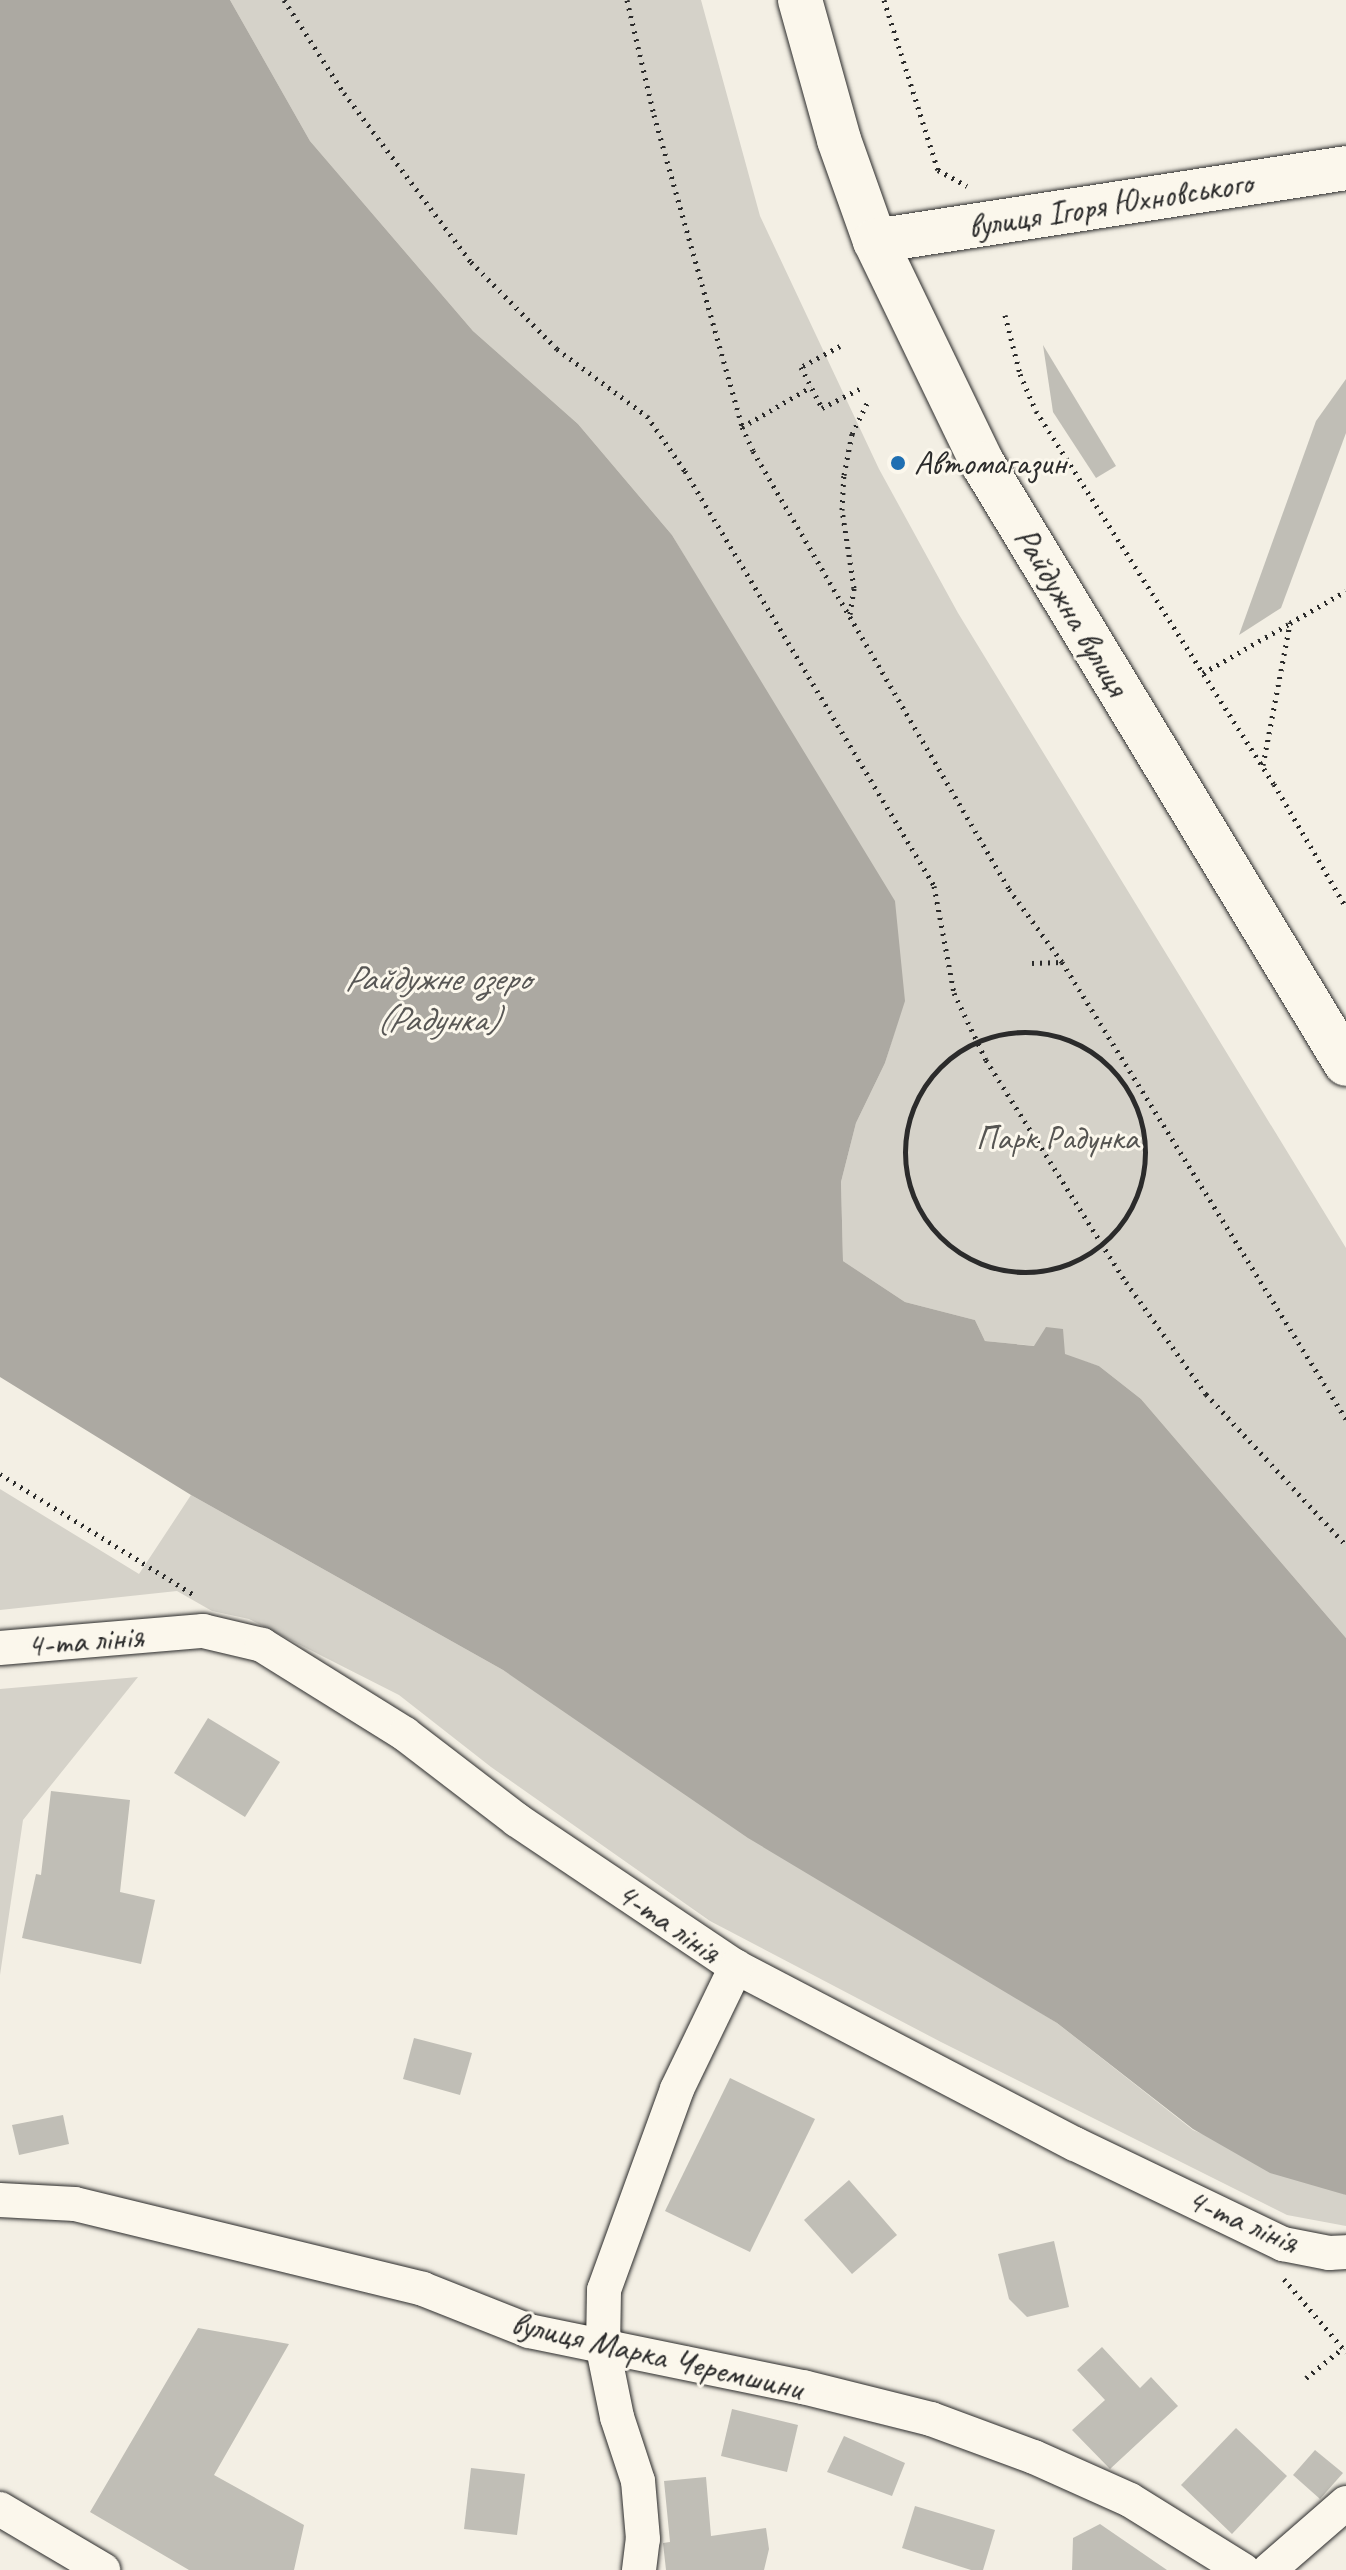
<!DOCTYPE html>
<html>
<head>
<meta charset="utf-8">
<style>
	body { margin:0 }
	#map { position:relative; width:1346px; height:2570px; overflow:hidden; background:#f3efe4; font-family:Caveat,sans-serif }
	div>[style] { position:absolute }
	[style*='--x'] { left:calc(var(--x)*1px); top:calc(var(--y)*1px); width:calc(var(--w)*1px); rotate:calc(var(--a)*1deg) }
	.green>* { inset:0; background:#d5d2c9 }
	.water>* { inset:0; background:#aca9a2 }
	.building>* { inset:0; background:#c0beb6 }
	.path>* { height:5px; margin-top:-2.5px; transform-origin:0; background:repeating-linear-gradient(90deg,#2b2b2b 0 2px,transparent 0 8px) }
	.path>.ring { margin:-2.5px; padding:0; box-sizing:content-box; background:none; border:5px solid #2b2b2b; border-radius:50% }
	.roads { filter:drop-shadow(0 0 2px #2b2b2b) drop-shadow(0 0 2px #2b2b2b) }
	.street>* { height:34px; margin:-17px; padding:0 17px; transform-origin:17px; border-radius:17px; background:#fbf7ec }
	.secondary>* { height:44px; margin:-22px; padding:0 22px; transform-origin:22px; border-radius:22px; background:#fbf7ec }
	.dots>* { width:22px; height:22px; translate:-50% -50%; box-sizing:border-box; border:4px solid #fbf7ec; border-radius:50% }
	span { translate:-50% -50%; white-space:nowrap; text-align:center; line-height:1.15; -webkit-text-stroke:6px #fbf7ec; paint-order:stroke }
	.street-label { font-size:34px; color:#2b2b2b }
	.poi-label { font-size:34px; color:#2b2b2b }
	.left { translate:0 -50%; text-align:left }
	.park-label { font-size:34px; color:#565552 }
	.water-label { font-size:36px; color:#585755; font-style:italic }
</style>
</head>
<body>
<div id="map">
	<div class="green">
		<i style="clip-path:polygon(230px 0,701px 0,760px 216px,879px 469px,958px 613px,1346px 1248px,1346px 1638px,1141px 1399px,1099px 1366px,1035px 1346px,985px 1341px,975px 1320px,905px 1302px,843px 1261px,841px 1182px,856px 1123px,885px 1063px,904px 1001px,764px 690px,672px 535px,578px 424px,473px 331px,310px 141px)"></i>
		<i style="clip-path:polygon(0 1489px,139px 1574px,191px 1495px,503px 1670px,1057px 2023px,1193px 2130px,1346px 2195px,1346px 2226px,1287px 2215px,941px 2042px,710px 1921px,491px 1767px,399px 1695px,249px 1619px,212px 1611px,177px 1591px,0 1610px)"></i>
		<i style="clip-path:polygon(138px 1677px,23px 1820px,0 1975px,0 1689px)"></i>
	</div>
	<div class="water">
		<i style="clip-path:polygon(0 0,230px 0,310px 141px,473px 331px,578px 424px,672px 535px,895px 901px,905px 1001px,885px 1063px,856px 1123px,841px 1182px,843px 1261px,905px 1302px,975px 1320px,985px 1341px,1034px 1346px,1046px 1327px,1063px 1329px,1065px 1354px,1099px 1366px,1141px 1399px,1346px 1638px,1346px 2195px,1270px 2173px,1193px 2129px,1057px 2023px,748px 1838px,503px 1670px,191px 1495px,0 1377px)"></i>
	</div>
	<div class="building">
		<i style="clip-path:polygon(1043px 345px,1116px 466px,1096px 478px,1053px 412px)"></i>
		<i style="clip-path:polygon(1346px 379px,1346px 433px,1281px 608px,1239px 635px,1316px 421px)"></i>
		<i style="clip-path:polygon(208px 1718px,280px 1762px,245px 1817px,174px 1773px)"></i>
		<i style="clip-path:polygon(51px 1791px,130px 1800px,120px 1892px,155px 1900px,141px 1964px,22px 1938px,36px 1874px,41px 1875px)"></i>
		<i style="clip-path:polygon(414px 2038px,472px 2053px,460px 2095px,403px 2079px)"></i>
		<i style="clip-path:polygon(730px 2078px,815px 2119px,750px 2252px,665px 2211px)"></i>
		<i style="clip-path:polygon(63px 2115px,69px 2144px,19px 2155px,12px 2125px)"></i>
		<i style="clip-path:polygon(849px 2180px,897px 2235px,852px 2274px,804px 2220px)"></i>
		<i style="clip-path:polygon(1054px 2241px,1069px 2307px,1027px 2317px,1009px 2299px,998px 2254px)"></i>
		<i style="clip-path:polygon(198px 2328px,289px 2344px,214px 2475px,304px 2525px,294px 2570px,189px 2570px,90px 2512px)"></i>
		<i style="clip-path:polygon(1102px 2347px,1140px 2388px,1151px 2377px,1178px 2406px,1110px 2469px,1072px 2430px,1105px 2400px,1077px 2370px)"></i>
		<i style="clip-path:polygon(732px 2409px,798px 2425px,787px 2472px,721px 2456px)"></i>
		<i style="clip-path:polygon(1236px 2428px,1287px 2476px,1232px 2534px,1181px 2485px)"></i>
		<i style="clip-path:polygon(844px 2436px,905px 2463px,892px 2496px,827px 2472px)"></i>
		<i style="clip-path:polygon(1315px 2450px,1343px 2473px,1320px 2499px,1293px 2475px)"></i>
		<i style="clip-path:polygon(471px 2468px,525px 2474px,517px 2535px,464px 2529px)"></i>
		<i style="clip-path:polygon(706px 2477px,711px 2536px,766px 2528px,769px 2549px,764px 2570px,666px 2570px,663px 2543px,670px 2542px,664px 2481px)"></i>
		<i style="clip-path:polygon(915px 2506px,995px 2530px,983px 2570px,971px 2570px,902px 2548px)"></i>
		<i style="clip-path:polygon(1100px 2524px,1167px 2570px,1072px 2570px,1073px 2538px)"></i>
	</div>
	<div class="path">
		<i style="--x:284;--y:0;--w:111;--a:57.2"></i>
		<i style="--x:344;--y:93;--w:211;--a:53.1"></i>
		<i style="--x:471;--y:262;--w:122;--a:45.3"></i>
		<i style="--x:557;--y:349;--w:112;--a:36.7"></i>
		<i style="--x:647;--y:416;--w:67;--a:55.4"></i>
		<i style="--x:685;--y:471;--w:484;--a:59"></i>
		<i style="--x:934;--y:886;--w:109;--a:79.4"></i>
		<i style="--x:954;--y:993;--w:74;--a:64.5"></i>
		<i style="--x:986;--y:1060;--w:262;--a:57.8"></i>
		<i style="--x:1126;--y:1282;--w:138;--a:54.5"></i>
		<i style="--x:1206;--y:1394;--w:206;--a:47.2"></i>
		<i style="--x:627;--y:0;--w:118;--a:76.8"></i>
		<i style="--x:654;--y:115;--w:324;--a:74.2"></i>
		<i style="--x:742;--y:427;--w:26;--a:65"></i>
		<i style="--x:753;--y:451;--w:507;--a:59.69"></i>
		<i style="--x:1009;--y:889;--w:90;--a:54"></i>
		<i style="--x:1062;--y:962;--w:538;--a:58.14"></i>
		<i style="--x:884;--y:0;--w:178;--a:72.4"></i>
		<i style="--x:938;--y:170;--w:33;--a:29"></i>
		<i style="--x:1005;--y:315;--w:61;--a:75.7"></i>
		<i style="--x:1020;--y:374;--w:40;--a:66.6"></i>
		<i style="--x:1036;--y:411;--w:442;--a:57.5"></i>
		<i style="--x:1274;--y:784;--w:143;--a:59.7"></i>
		<i style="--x:840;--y:346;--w:44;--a:151.7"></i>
		<i style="--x:801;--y:367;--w:46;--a:62.9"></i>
		<i style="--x:822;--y:408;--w:44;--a:-27.1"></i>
		<i style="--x:742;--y:427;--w:80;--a:-30.1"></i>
		<i style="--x:850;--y:614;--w:26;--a:-81"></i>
		<i style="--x:854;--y:588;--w:79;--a:-98.7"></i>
		<i style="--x:842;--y:510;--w:35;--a:-87"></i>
		<i style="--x:844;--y:475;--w:42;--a:-79"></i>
		<i style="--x:852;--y:434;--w:37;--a:-64"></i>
		<i style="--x:1203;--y:673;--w:99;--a:-29.7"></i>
		<i style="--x:1263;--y:765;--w:145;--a:-79.2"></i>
		<i style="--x:1290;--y:623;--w:64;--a:-29.7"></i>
		<i style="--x:1032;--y:963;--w:30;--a:-2"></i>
		<i class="ring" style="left:905px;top:1032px;width:235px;height:235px"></i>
		<i style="--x:0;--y:1474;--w:231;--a:31.9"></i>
		<i style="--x:1284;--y:2279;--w:96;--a:49.7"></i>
		<i style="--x:1306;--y:2378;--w:48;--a:-39"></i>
	</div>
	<div class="roads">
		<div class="street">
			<i style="--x:0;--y:1648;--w:204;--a:-4.8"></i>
			<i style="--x:203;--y:1631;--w:61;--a:13.3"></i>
			<i style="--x:262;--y:1645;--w:168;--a:31.9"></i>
			<i style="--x:405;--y:1734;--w:141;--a:37.5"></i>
			<i style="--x:517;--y:1820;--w:264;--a:33.9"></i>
			<i style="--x:736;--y:1967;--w:382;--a:27.6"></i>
			<i style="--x:1075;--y:2144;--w:231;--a:25.7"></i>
			<i style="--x:1283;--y:2244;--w:47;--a:11.1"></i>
			<i style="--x:1329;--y:2253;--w:17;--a:-3"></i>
			<i style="--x:0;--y:2200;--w:75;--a:3.1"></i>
			<i style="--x:75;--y:2204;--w:358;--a:13.7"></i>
			<i style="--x:423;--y:2289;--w:114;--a:21.6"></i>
			<i style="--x:529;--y:2331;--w:280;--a:11.6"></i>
			<i style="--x:803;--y:2387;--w:132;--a:14"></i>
			<i style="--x:931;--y:2419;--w:110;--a:20.3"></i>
			<i style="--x:1034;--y:2457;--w:105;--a:24.1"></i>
			<i style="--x:1130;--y:2500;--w:133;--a:31.8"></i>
			<i style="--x:0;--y:2509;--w:120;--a:30.6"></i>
			<i style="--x:639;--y:2570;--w:31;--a:-83"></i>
			<i style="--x:643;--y:2539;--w:58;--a:-94.9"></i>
			<i style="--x:638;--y:2481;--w:67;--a:-108.2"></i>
			<i style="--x:617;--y:2417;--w:70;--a:-101.5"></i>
			<i style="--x:603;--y:2348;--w:58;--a:-89"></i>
			<i style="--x:604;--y:2290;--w:214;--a:-70"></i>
			<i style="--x:677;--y:2089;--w:136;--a:-64.2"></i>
			<i style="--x:1269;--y:2570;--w:102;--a:-41"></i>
		</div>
		<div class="secondary">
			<i style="--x:800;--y:0;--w:145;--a:74.4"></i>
			<i style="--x:839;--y:140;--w:107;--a:70.4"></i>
			<i style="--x:875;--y:241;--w:248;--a:64.2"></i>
			<i style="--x:983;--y:464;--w:701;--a:58.83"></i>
			<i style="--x:875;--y:241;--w:477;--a:-8.8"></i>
		</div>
	</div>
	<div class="dots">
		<i style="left:898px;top:463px;background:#1f6fb2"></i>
	</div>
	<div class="street-label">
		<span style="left:1110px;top:204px;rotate:-9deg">вулиця Ігоря Юхновського</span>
		<span style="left:1072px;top:611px;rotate:59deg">Райдужна вулиця</span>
		<span style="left:85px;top:1640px;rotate:-5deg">4-та лінія</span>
		<span style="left:669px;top:1922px;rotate:34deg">4-та лінія</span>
		<span style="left:1243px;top:2220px;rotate:23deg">4-та лінія</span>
		<span style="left:657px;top:2355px;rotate:13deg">вулиця Марка Черемшини</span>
	</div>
	<div class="poi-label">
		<span class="left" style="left:914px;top:463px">Автомагазин</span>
	</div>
	<div class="park-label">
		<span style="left:1057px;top:1138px">Парк Радунка</span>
	</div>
	<div class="water-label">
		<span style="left:437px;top:999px">Райдужне озеро<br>(Радунка)</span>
	</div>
</div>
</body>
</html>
